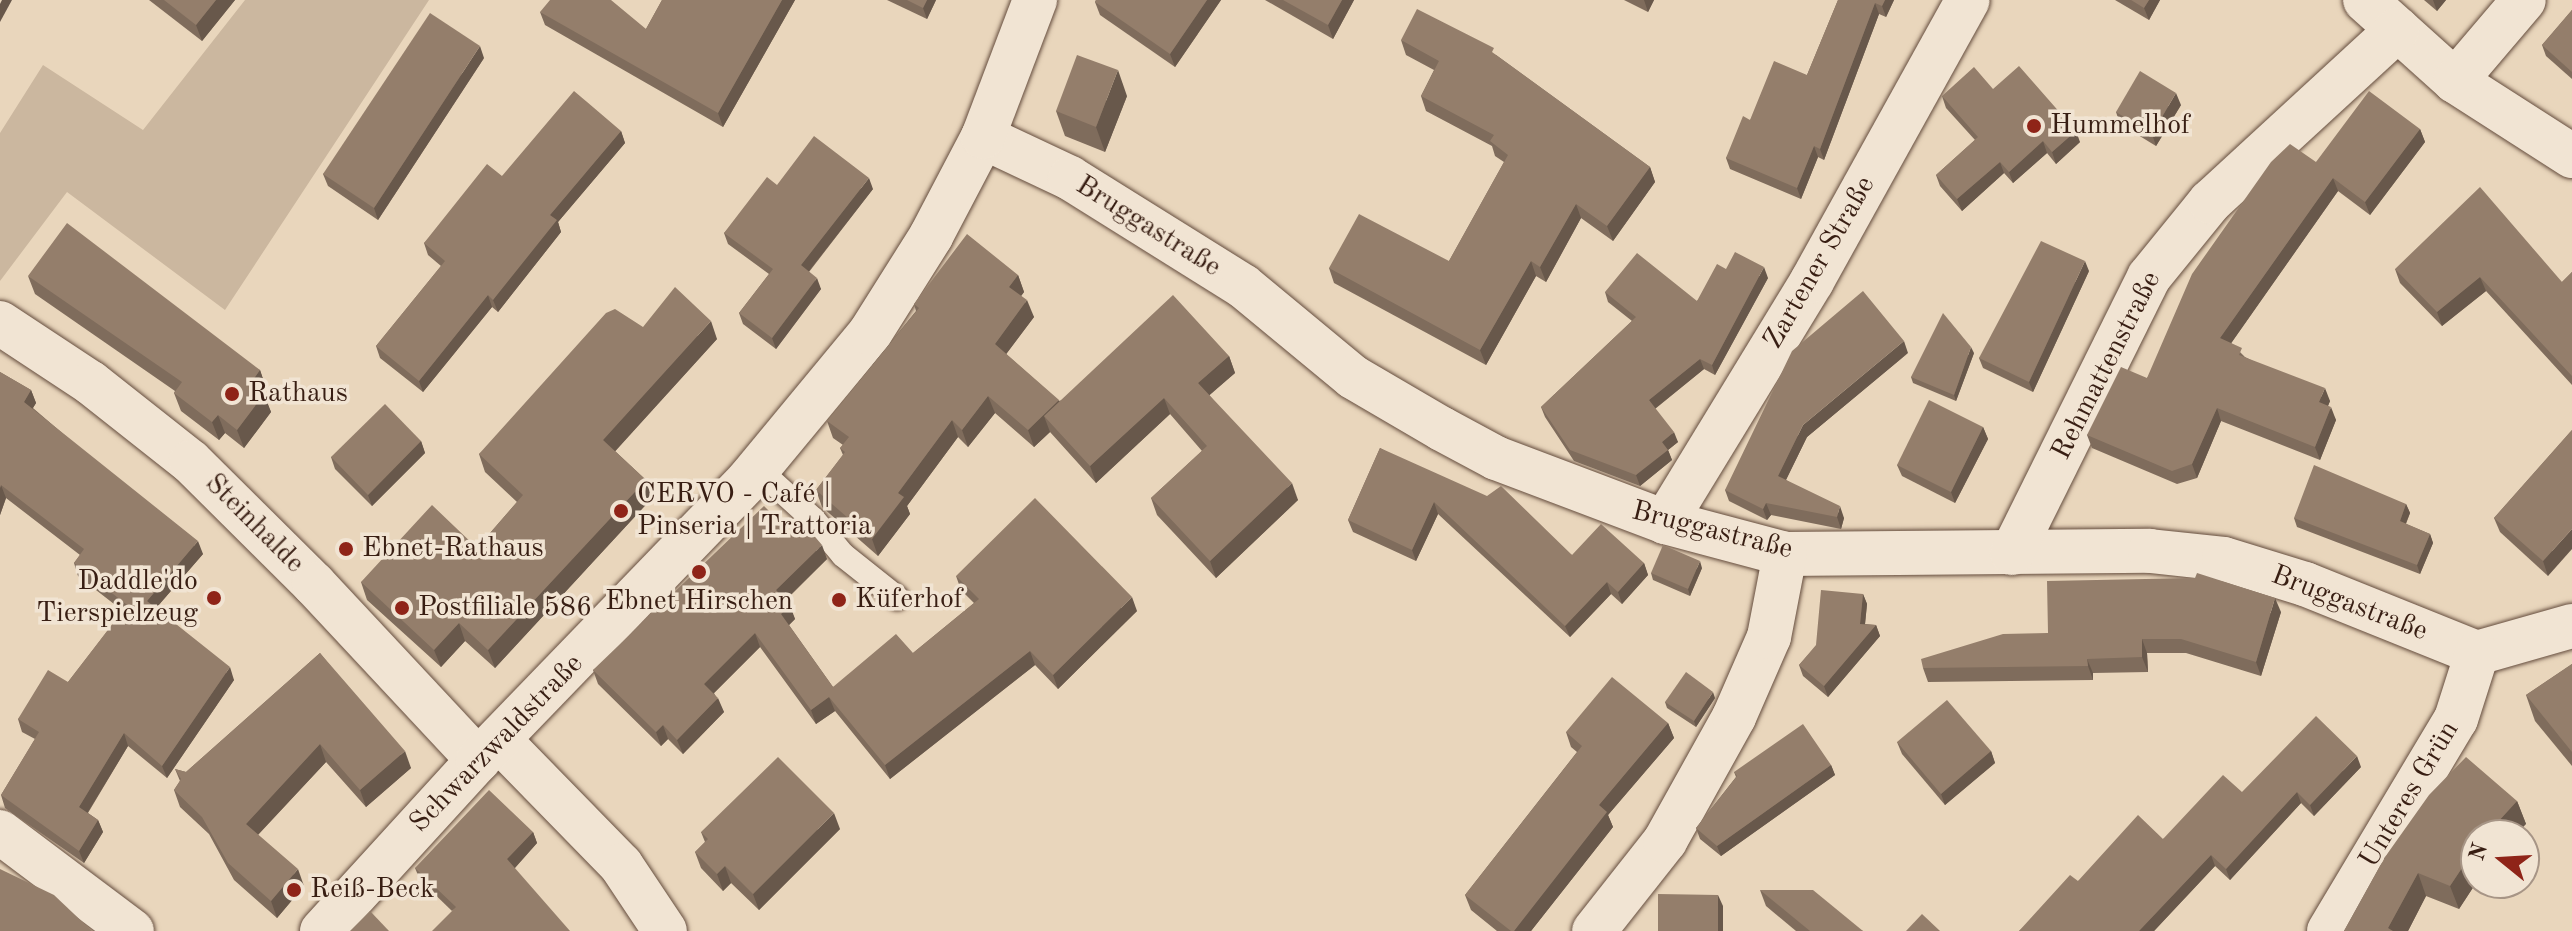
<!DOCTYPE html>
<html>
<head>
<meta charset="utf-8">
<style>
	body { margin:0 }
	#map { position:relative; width:2572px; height:931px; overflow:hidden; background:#e9d6bc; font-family:"Old Standard TT",serif }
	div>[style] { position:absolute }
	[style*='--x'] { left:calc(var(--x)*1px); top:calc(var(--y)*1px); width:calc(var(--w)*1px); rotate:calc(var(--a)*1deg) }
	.green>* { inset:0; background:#cbb79f }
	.roads { filter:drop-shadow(0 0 2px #644c3d) drop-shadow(0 0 2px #644c3d) }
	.lane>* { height:24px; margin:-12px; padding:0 12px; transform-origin:12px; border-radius:12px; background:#f1e4d3 }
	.street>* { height:44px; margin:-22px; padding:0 22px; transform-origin:22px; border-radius:22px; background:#f1e4d3 }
	.secondary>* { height:44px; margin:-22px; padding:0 22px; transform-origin:22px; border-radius:22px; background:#f1e4d3 }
	.wall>* { inset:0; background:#7f6c5c }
	.shaded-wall>* { inset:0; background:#68584b }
	.building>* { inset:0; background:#947e6b }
	.dots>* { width:22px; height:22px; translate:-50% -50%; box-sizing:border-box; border:4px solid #f1e4d3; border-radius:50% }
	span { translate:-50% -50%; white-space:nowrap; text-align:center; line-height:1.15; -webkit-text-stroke:7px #f1e4d3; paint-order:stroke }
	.poi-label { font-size:28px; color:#381e13 }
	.left { translate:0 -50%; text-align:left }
	.right { translate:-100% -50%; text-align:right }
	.street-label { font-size:28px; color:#381e13 }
	.north { position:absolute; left:2460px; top:819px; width:80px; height:80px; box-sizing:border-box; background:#f1e4d3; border:2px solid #a79586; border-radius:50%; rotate:288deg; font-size:22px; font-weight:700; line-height:32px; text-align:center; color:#381e13 }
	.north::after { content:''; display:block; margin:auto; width:28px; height:36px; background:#8f2418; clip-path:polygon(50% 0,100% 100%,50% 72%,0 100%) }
</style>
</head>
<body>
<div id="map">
	<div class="green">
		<i style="clip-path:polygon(245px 0,429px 0,225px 310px,67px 192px,0 281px,0 133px,43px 65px,143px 130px)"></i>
	</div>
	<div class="roads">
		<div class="lane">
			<i style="--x:758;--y:469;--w:74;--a:42.3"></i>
			<i style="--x:813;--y:519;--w:47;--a:50.2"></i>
			<i style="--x:843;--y:555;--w:69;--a:38.5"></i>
		</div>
		<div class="street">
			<i style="--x:2365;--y:0;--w:121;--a:42"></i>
			<i style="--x:2455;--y:81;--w:139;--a:32.7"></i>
			<i style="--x:2455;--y:81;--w:106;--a:-49.6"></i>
			<i style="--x:983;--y:137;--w:96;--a:25.2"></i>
			<i style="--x:1070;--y:178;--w:204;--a:32"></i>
			<i style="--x:1243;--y:286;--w:143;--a:39.6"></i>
			<i style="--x:1353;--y:377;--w:103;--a:30.3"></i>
			<i style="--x:1442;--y:429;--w:61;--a:28.2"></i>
			<i style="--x:1496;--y:458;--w:181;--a:20.7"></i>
			<i style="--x:1665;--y:522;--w:124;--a:14.9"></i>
			<i style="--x:1785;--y:554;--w:365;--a:-0.5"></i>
			<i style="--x:2150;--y:551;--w:74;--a:6.2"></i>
			<i style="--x:2224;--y:559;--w:85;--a:17.2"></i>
			<i style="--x:2305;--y:584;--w:185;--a:21.9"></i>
			<i style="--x:2477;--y:653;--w:99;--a:-15.9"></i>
			<i style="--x:0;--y:323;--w:109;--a:33.4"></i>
			<i style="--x:91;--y:383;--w:127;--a:38.3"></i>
			<i style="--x:191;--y:462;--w:173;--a:44.8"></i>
			<i style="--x:314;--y:584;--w:241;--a:47"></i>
			<i style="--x:1665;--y:522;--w:282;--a:-58.6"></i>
			<i style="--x:1812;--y:281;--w:321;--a:-61"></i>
			<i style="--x:2012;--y:553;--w:308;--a:-63.6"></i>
			<i style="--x:2149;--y:277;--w:97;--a:-50.9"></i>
			<i style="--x:2210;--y:202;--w:255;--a:-42.6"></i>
			<i style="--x:499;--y:740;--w:175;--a:45.7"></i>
			<i style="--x:621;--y:865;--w:79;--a:56.3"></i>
			<i style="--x:0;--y:832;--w:165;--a:36.9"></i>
			<i style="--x:1594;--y:931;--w:115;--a:-51.7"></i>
			<i style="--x:1665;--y:841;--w:142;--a:-60.9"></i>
			<i style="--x:1734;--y:717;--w:87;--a:-66.4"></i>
			<i style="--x:1769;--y:637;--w:85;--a:-79.1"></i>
			<i style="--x:2329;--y:931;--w:247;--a:-59.1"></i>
			<i style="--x:2456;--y:719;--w:69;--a:-72.3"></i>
		</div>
		<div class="secondary">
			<i style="--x:322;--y:931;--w:231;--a:-47.6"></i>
			<i style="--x:478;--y:760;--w:392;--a:-46"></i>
			<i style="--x:750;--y:478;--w:188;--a:-50.4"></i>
			<i style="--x:870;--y:333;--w:115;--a:-57.8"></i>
			<i style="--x:931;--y:236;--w:112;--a:-62.3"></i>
			<i style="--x:983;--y:137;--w:147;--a:-69.2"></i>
		</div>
	</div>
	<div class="wall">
		<i style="clip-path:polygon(149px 0,235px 0,202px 41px)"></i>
		<i style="clip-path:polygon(662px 0,795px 0,723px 127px,545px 25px,540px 12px,646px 29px)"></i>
		<i style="clip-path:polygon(887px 0,936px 0,927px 19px)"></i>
		<i style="clip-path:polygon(1096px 0,1221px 0,1175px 67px,1100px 15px,1095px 2px)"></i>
		<i style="clip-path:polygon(1265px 0,1354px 0,1333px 39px)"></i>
		<i style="clip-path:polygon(1624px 0,1654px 0,1648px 12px)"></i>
		<i style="clip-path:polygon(1838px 0,1894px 0,1886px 17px,1879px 14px,1824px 160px,1818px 157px,1801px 199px,1730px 169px,1726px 158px,1750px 120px,1807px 75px)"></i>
		<i style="clip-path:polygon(2115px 0,2160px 0,2149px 20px)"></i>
		<i style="clip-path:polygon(2424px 0,2446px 0,2437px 11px)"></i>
		<i style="clip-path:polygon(2572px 10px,2572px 79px,2546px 56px,2542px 45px)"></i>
		<i style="clip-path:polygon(1401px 40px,1496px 55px,1650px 167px,1655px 182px,1613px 241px,1581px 218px,1546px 282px,1536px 276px,1486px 365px,1334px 283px,1329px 268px,1449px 261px,1504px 162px,1495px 156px,1492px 146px,1426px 111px,1421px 96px,1434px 70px,1406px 55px)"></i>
		<i style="clip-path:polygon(484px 58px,378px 220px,328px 186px,323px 174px)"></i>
		<i style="clip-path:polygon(1993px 89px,2080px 142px,2056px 164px,2047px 153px,2013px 183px,2004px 173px,1962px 211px,1940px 186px,1936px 175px,1975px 140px,1946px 108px,1942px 96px)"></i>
		<i style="clip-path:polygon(1127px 96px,1105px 152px,1065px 136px,1056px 111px)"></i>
		<i style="clip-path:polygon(2181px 105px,2156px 146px,2120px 124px,2116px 112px)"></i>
		<i style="clip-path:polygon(2420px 129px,2425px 142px,2370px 215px,2338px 191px,2231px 343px,2245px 357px,2330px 401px,2328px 406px,2336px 420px,2320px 460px,2221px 421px,2197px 478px,2177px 484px,2092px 448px,2087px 435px,2147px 378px,2316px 162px)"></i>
		<i style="clip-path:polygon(621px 131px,625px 143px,558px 222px,561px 232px,498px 312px,492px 307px,423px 392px,380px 358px,376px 346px,441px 266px,428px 255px,424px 243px,502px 176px)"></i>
		<i style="clip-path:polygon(777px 185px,873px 189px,809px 272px,821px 289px,776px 349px,743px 324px,739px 313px,769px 274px,728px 244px,724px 233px)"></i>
		<i style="clip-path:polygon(1726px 269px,1768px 278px,1715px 375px,1704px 369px,1655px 409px,1678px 442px,1668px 450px,1672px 460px,1640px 486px,1574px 461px,1545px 417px,1541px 407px,1632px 321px,1608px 302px,1605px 292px,1697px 301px)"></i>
		<i style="clip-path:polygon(2395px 269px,2562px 282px,2572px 272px,2572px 385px,2486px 291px,2442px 326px,2400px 283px)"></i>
		<i style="clip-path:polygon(2089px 271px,2033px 392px,1983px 368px,1979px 358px)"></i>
		<i style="clip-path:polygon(1018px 275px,1024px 292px,1021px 296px,1034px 317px,1006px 354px,1059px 401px,1229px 356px,1235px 373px,1209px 395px,1298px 500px,1216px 578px,1157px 515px,1151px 498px,1202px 451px,1170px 414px,1096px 483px,1050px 432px,1034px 447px,995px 413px,968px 447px,958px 437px,907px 506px,910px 514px,878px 556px,822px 507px,816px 490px,843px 455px,840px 448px,843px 445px,833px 438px,827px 421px,916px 311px,914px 304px)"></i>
		<i style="clip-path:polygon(28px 276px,260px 370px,266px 388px,263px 393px,271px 412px,244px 448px,225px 433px,219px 440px,181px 411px,174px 393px,175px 391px,35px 294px)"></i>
		<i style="clip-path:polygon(643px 327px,717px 339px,615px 451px,646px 480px,653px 497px,495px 668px,465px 641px,441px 667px,367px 600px,361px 582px,477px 548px,517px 502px,485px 472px,479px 454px)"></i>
		<i style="clip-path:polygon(1908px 353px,1807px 437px,1786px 480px,1844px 518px,1841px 529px,1771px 515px,1767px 520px,1729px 501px,1725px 490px)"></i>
		<i style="clip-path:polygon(1974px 353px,1956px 401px,1913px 383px,1911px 377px)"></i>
		<i style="clip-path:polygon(0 372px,31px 390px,36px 403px,33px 408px,203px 554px,156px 608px,234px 680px,167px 778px,128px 746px,88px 813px,98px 820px,103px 832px,84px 863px,5px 808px,1px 795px,35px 739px,22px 732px,18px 719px,68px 682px,123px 611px,78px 576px,74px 563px,80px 555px,6px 498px,0 515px)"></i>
		<i style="clip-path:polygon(1983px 427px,1988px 439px,1955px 503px,1902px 476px,1897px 465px)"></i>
		<i style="clip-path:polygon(2572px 430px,2548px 576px,2500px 532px,2494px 518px)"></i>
		<i style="clip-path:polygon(421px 441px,425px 453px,372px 506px,335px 469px,331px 457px)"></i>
		<i style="clip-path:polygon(1380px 448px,1572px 555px,1644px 563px,1648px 575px,1622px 604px,1611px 594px,1570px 637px,1438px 514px,1416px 561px,1353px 532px,1348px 520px)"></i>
		<i style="clip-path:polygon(2406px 504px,2410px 513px,2406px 524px,2430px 534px,2433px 543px,2420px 574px,2297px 527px,2294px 518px)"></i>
		<i style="clip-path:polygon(789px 531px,827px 559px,786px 600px,795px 619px,789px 625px,833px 687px,913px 653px,974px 603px,961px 590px,956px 576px,1137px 611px,1058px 689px,1035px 665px,890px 779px,835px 711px,816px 724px,760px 647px,714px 693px,724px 712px,683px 754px,668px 739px,661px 746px,598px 684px,593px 670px)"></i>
		<i style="clip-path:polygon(1702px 568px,1690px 596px,1653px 580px,1651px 573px)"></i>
		<i style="clip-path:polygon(1863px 594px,1867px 604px,1865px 624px,1876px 625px,1880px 636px,1828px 697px,1803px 676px,1799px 665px)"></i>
		<i style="clip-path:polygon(2281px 612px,2261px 676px,2186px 653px,2147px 653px,2148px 672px,2093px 673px,2093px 680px,1928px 682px,1923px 668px,2048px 633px)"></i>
		<i style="clip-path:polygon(320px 653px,411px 768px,366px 807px,326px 762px,258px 835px,304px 886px,277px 918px,234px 880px,209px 834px,180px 807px,174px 790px,180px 781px,175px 769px,186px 772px)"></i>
		<i style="clip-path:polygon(2572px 664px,2572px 766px,2535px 721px,2526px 695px)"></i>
		<i style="clip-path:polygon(1715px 698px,1696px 727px,1667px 708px,1665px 702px)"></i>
		<i style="clip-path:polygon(1668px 723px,1674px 738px,1608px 815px,1613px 827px,1531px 931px,1497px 931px,1471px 910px,1465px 895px,1577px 752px,1571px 747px,1566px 732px)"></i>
		<i style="clip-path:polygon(1897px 742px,1991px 751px,1995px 763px,1945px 805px,1902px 754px)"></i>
		<i style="clip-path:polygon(1831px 765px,1835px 775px,1721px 856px,1700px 839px,1696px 828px,1736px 777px,1734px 772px)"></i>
		<i style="clip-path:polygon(2361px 767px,2314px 816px,2301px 803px,2230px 880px,2215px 866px,2154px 931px,2019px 931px,2078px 881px,2163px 839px,2242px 792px)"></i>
		<i style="clip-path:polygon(2517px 801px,2526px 824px,2476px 835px,2476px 883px,2459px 909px,2426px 896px,2408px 931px,2344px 931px,2385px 857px)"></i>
		<i style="clip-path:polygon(840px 829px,759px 910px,731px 883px,723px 891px,701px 868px,695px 852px,705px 842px,701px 832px)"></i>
		<i style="clip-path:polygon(533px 832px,537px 843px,515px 868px,452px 911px,420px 880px,415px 868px)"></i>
		<i style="clip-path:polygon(1760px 890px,1863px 931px,1796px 931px,1766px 906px)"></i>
	</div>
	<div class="shaded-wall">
		<i style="clip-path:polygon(2px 0,12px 0,0 22px,0 4px)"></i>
		<i style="clip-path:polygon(216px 0,235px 0,202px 41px,196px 25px)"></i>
		<i style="clip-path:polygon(782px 0,795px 0,723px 127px,718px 113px)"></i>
		<i style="clip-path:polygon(927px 0,936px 0,927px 19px,923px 8px)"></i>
		<i style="clip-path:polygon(1207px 0,1221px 0,1175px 67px,1170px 54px)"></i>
		<i style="clip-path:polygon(1342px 0,1354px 0,1333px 39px,1328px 25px)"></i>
		<i style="clip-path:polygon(1644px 0,1654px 0,1648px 12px)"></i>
		<i style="clip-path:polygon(1885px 0,1894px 0,1886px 17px,1882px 6px)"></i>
		<i style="clip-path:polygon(2149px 0,2160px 0,2149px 20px,2144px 8px)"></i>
		<i style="clip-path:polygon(2433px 0,2446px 0,2437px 11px)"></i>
		<i style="clip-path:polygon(1875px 3px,1879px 14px,1824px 160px,1820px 149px)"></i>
		<i style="clip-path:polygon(480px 46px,484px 58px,378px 220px,374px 208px)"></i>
		<i style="clip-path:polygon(1118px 70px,1127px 96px,1105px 152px,1096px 127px)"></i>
		<i style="clip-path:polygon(2176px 93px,2181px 105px,2156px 146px,2152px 134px)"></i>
		<i style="clip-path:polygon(2420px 129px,2425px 142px,2370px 215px,2365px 202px)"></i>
		<i style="clip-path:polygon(621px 131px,625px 143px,558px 222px,561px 232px,498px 312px,493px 300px,550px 215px)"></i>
		<i style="clip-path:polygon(2076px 131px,2080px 142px,2056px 164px,2052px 152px)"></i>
		<i style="clip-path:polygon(2043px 141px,2047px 153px,2013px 183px,2009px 172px)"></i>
		<i style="clip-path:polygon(1814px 146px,1818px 157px,1801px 199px,1797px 188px)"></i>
		<i style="clip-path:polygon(2000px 162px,2004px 173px,1962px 211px,1957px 199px)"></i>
		<i style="clip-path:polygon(1650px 167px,1655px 182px,1613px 241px,1607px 226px)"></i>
		<i style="clip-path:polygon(869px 178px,873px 189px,805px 276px,801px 265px)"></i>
		<i style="clip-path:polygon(2333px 178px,2338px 191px,2225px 352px,2220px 338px)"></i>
		<i style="clip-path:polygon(1576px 204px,1581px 218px,1546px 282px,1540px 267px)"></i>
		<i style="clip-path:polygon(1531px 261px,1536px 276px,1486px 365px,1480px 350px)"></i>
		<i style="clip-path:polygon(2085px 261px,2089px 271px,2033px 392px,2029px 382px)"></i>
		<i style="clip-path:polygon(1764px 267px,1768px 278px,1715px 375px,1712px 365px)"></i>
		<i style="clip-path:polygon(1018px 275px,1024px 292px,1015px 304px,1009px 287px)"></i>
		<i style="clip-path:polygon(2480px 277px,2486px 291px,2442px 326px,2437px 312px)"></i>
		<i style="clip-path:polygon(817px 278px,821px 289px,776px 349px,772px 338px)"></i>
		<i style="clip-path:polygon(488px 295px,492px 307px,423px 392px,419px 381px)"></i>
		<i style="clip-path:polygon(1027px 300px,1034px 317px,1001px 361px,995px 344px)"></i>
		<i style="clip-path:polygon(711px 321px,717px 339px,610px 457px,603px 440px)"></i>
		<i style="clip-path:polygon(1904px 341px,1908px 353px,1807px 437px,1782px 488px,1778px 476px,1803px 425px)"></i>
		<i style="clip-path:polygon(1971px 347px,1974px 353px,1956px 401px,1954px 395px)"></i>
		<i style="clip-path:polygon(1229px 356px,1235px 373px,1204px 400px,1198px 383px)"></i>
		<i style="clip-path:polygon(1700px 359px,1704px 369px,1652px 411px,1649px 400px)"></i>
		<i style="clip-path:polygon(260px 370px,266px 388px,257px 402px,250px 384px)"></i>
		<i style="clip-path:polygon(2325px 388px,2330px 401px,2324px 415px,2319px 402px)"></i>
		<i style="clip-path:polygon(31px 390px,36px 403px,29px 414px,24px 402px)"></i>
		<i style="clip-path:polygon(264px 394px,271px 412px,244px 448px,237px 430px)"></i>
		<i style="clip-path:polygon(988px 396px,995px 413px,968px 447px,962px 430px)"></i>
		<i style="clip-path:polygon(1164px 398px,1170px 414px,1096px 483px,1090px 466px)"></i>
		<i style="clip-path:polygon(1059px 400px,1065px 417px,1044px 416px,1050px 432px,1034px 447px,1028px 430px)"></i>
		<i style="clip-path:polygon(2331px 407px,2336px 420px,2320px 460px,2315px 447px)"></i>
		<i style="clip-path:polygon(2217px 408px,2221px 421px,2197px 478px,2192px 464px)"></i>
		<i style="clip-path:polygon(218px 415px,225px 433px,219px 440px,212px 422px)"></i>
		<i style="clip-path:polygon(952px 420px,958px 437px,907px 506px,910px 514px,878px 556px,872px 539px,898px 493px)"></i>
		<i style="clip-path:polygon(1983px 427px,1988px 439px,1955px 503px,1951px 492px)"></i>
		<i style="clip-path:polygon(1674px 432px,1678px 442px,1668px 450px,1672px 460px,1640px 486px,1636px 475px,1662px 442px)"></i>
		<i style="clip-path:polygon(421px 441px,425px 453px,372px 506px,368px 495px)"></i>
		<i style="clip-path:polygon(646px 480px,653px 497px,495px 668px,488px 650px)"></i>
		<i style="clip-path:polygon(1292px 483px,1298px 500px,1216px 578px,1210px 561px)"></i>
		<i style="clip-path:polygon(1px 485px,6px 498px,0 515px,0 488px)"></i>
		<i style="clip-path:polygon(1434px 502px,1438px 514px,1416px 561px,1412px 550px)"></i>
		<i style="clip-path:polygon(1766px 503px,1771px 515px,1767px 520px,1763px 509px)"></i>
		<i style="clip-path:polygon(2406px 504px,2410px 513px,2403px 530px,2400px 521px)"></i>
		<i style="clip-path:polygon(1840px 506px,1844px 518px,1841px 529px,1837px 517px)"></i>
		<i style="clip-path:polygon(2572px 529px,2572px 549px,2548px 576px,2543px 561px)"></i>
		<i style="clip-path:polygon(2430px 534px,2433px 543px,2420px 574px,2417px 565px)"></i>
		<i style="clip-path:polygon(198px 541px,203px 554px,151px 614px,147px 601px)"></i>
		<i style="clip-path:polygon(822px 545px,827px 559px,781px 604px,776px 590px)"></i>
		<i style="clip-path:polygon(1700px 561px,1702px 568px,1690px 596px,1688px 589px)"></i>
		<i style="clip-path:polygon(1644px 563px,1648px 575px,1622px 604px,1618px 592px)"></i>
		<i style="clip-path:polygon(1607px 582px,1611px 594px,1570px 637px,1565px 626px)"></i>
		<i style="clip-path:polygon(1863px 594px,1867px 604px,1864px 634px,1860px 624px)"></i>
		<i style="clip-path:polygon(1132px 597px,1137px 611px,1058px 689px,1053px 675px)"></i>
		<i style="clip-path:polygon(2275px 598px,2281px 612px,2261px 676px,2256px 662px)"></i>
		<i style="clip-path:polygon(790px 605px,795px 619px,786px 628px,781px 614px)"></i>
		<i style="clip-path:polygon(459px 623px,465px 641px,441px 667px,434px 650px)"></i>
		<i style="clip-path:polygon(1876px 625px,1880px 636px,1828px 697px,1824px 686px)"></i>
		<i style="clip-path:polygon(755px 633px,760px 647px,709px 698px,704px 684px)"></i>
		<i style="clip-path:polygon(2142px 639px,2147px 653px,2148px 672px,2142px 657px)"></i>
		<i style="clip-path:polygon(1030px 651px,1035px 665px,890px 779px,885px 765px)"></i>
		<i style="clip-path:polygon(2087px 659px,2093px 673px,2093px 680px,2088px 666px)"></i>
		<i style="clip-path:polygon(230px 667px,234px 680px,167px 778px,162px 766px)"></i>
		<i style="clip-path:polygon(1713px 692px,1715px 698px,1696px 727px,1694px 721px)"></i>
		<i style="clip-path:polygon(829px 697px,835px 711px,816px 724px,811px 710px)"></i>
		<i style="clip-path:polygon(718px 698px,724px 712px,683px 754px,677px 740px)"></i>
		<i style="clip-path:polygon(1668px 723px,1674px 738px,1608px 815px,1613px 827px,1531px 931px,1514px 931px,1599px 805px)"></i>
		<i style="clip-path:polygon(663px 725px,668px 739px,661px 746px,656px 732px)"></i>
		<i style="clip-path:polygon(124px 733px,128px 746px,83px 820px,79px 807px)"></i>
		<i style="clip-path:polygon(320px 744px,326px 762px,252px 841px,246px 824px)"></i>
		<i style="clip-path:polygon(405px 751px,411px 768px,366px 807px,360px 790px)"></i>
		<i style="clip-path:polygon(1991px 751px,1995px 763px,1945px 805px,1941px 794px)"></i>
		<i style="clip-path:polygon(2357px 756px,2361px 767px,2314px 816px,2310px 805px)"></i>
		<i style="clip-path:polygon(1831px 765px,1835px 775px,1721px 856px,1717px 846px)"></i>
		<i style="clip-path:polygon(2297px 792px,2301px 803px,2230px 880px,2226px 869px)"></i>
		<i style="clip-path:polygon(2517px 801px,2526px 824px,2516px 835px,2486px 835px)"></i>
		<i style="clip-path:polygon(834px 813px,840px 829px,759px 910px,753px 894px)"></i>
		<i style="clip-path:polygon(98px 820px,103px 832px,84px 863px,79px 851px)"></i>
		<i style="clip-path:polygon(533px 832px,537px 843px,512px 871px,507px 859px)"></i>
		<i style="clip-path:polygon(2476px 847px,2476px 883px,2459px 909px,2450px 886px)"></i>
		<i style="clip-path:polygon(2211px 855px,2215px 866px,2154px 931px,2139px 931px)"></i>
		<i style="clip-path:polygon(725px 866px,731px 883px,723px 891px,717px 874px)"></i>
		<i style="clip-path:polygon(298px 869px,304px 886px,277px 918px,271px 901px)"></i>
		<i style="clip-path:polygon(2418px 873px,2426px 896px,2408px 931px,2389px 931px,2388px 928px)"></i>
		<i style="clip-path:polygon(1718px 895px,1723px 906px,1723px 931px,1718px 931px)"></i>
	</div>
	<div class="building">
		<i style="clip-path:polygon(164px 0,216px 0,196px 25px)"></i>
		<i style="clip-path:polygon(550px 0,611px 0,646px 29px,662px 0,782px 0,718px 113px,540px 12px)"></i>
		<i style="clip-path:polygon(907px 0,927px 0,923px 8px)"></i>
		<i style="clip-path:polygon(1096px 0,1207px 0,1170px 54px,1095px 2px)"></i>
		<i style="clip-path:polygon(1283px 0,1342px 0,1328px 25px)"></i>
		<i style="clip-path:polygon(1838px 0,1885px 0,1882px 6px,1875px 3px,1820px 149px,1814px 146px,1797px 188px,1726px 158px,1743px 116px,1750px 120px,1774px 61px,1807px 75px)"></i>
		<i style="clip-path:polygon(2131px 0,2149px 0,2144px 8px)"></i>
		<i style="clip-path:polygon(1417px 9px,1494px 48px,1492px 52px,1650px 167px,1607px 226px,1576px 204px,1540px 267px,1531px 261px,1480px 350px,1329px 268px,1359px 214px,1449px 261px,1508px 155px,1490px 141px,1494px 135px,1421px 96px,1439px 61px,1401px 40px)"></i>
		<i style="clip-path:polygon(2572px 10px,2572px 72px,2542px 45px)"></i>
		<i style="clip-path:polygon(430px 13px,480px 46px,374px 208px,323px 174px)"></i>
		<i style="clip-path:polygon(1077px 55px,1118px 70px,1096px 127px,1056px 111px)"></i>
		<i style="clip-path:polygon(2019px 66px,2076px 131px,2052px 152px,2043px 141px,2009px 172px,2000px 162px,1957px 199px,1936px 175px,1978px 137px,1942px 96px,1974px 67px,1993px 89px)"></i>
		<i style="clip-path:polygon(2140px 71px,2176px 93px,2152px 134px,2116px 112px)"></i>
		<i style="clip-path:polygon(574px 91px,621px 131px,550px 215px,557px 220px,493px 300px,488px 295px,419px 381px,376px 346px,445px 261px,424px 243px,487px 164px,502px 176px)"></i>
		<i style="clip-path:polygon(2369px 91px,2420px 129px,2365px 202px,2333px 178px,2220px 338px,2242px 348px,2239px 355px,2325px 388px,2319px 402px,2331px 407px,2315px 447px,2217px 408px,2192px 464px,2172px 471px,2087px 435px,2121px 367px,2147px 378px,2192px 274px,2271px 162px,2290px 144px,2316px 162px)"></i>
		<i style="clip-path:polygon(814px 136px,869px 178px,801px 265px,817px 278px,772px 338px,739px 313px,773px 269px,724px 233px,767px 177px,777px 185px)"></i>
		<i style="clip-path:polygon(2480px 187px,2562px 282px,2572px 272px,2572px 376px,2480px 277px,2437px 312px,2395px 269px)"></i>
		<i style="clip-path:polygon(67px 223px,260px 370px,250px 384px,264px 394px,237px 430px,218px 415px,212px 422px,174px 393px,182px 382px,28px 276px)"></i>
		<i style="clip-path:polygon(967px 234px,1018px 275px,1009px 287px,1027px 300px,995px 344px,1059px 400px,1028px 430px,988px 396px,962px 430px,952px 420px,898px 493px,904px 497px,872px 539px,816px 490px,845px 452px,840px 448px,849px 437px,827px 421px,919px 308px,914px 304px)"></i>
		<i style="clip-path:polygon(2041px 241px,2085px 261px,2029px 382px,1979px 358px)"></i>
		<i style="clip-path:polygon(1735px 252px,1764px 267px,1712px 365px,1700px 359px,1649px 400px,1674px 432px,1662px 442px,1668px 450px,1636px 475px,1570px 450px,1541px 407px,1636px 317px,1605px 292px,1637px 253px,1697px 301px,1717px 264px,1726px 269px)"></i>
		<i style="clip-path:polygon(675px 287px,711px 321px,603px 440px,646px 480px,488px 650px,459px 623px,434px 650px,361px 582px,432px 505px,477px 548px,523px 495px,479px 454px,606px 313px,615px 309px,643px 327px)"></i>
		<i style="clip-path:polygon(1863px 291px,1904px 341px,1803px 425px,1778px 476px,1840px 506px,1837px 517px,1766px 503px,1763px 509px,1725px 490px,1792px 351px)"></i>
		<i style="clip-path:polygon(1173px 295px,1229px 356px,1198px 383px,1292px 483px,1210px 561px,1151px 498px,1207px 446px,1164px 398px,1090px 466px,1044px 416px)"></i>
		<i style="clip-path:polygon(1943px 313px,1971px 347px,1954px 395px,1911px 377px)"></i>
		<i style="clip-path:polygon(0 372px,31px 390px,24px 402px,198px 541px,147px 601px,230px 667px,162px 766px,124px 733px,79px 807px,98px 820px,79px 851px,1px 795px,39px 732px,18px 719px,48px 670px,68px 682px,127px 605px,74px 563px,84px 549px,1px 485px,0 488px)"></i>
		<i style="clip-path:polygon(1929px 400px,1983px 427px,1951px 492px,1897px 465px)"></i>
		<i style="clip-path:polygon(385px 404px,421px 441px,368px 495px,331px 457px)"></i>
		<i style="clip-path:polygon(2572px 430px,2572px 529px,2543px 561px,2494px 518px)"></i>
		<i style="clip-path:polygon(1380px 448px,1487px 496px,1501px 486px,1572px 555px,1601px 524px,1644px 563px,1618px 592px,1607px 582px,1565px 626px,1434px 502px,1412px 550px,1348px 520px)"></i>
		<i style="clip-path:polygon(2314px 465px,2406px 504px,2400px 521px,2430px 534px,2417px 565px,2294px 518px)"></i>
		<i style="clip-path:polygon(1035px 498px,1132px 597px,1053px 675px,1030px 651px,885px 765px,829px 697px,811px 710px,755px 633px,704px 684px,718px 698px,677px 740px,663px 725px,656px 732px,593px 670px,764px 506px,789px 531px,799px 518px,822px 545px,776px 590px,790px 605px,781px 614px,833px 687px,896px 634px,913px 653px,979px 599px,956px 576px)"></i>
		<i style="clip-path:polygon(1663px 545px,1700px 561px,1688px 589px,1651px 573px)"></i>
		<i style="clip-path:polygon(2197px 573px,2275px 598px,2256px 662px,2181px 639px,2142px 639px,2142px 657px,2087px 659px,2088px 666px,1923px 668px,1921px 659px,2003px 634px,2048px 633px,2047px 581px,2195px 578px)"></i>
		<i style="clip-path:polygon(1821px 590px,1863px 594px,1860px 624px,1876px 625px,1824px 686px,1799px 665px,1816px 645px)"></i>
		<i style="clip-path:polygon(320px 653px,405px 751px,360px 790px,320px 744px,246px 824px,298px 869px,271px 901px,228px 863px,202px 817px,174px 790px,181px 779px,175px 769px,186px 772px)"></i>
		<i style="clip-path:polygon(2572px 664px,2572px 752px,2526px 695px)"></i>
		<i style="clip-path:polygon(1686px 672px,1713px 692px,1694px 721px,1665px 702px)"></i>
		<i style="clip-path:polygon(1612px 677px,1668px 723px,1599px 805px,1607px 812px,1514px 931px,1511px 931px,1465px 895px,1582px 746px,1566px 732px)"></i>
		<i style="clip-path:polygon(1947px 700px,1991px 751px,1941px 794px,1897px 742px)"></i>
		<i style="clip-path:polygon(2316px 716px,2357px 756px,2310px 805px,2297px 792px,2226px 869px,2211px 855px,2139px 931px,2019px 931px,2070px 875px,2078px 881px,2138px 815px,2163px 839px,2223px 775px,2242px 792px)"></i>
		<i style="clip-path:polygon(1803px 724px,1831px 765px,1717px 846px,1696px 828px,1737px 776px,1734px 772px)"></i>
		<i style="clip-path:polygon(778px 757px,834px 813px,753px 894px,725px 866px,717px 874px,695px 852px,708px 839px,701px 832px)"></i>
		<i style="clip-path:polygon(2466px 757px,2517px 801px,2486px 835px,2476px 835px,2476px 847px,2450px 886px,2418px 873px,2388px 928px,2393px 931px,2344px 931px,2385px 857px,2429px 795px)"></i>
		<i style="clip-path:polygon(489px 790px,533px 832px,507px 859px,570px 931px,432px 931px,456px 907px,415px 868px)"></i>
		<i style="clip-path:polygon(0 869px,54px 895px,92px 931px,0 931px)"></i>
		<i style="clip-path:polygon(1760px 890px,1813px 890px,1863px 931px,1810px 931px)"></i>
		<i style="clip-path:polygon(1658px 894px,1718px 895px,1718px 931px,1658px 931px)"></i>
		<i style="clip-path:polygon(370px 911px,389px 931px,350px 931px)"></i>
		<i style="clip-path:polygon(1922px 914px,1940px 931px,1906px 931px)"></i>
	</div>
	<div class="dots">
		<i style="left:2034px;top:126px;background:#8f2418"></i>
		<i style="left:232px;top:394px;background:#8f2418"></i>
		<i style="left:621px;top:511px;background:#8f2418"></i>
		<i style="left:346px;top:549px;background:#8f2418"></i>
		<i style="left:699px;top:572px;background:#8f2418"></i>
		<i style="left:214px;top:598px;background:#8f2418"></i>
		<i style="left:839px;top:600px;background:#8f2418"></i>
		<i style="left:402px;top:608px;background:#8f2418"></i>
		<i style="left:294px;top:890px;background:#8f2418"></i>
	</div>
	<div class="poi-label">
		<span class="left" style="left:2050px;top:126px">Hummelhof</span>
		<span class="left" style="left:248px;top:394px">Rathaus</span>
		<span class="left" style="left:637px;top:511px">CERVO - Café |<br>Pinseria | Trattoria</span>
		<span class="left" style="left:362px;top:549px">Ebnet-Rathaus</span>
		<span class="right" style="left:198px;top:598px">Daddle'do<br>Tierspielzeug</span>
		<span class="left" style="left:855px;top:600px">Küferhof</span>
		<span style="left:699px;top:602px">Ebnet Hirschen</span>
		<span class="left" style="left:418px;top:608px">Postfiliale 586</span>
		<span class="left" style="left:310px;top:890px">Reiß-Beck</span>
	</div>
	<div class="street-label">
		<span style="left:1148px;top:227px;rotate:32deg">Bruggastraße</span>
		<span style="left:1820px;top:263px;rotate:-60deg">Zartener Straße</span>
		<span style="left:2107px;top:366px;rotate:-63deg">Rehmattenstraße</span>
		<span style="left:254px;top:524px;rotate:45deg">Steinhalde</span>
		<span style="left:1712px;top:531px;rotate:14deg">Bruggastraße</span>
		<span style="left:2349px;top:604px;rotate:21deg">Bruggastraße</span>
		<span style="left:497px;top:744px;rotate:-46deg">Schwarzwaldstraße</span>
		<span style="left:2410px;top:795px;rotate:-59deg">Unteres Grün</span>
	</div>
	<div class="north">N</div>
</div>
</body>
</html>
